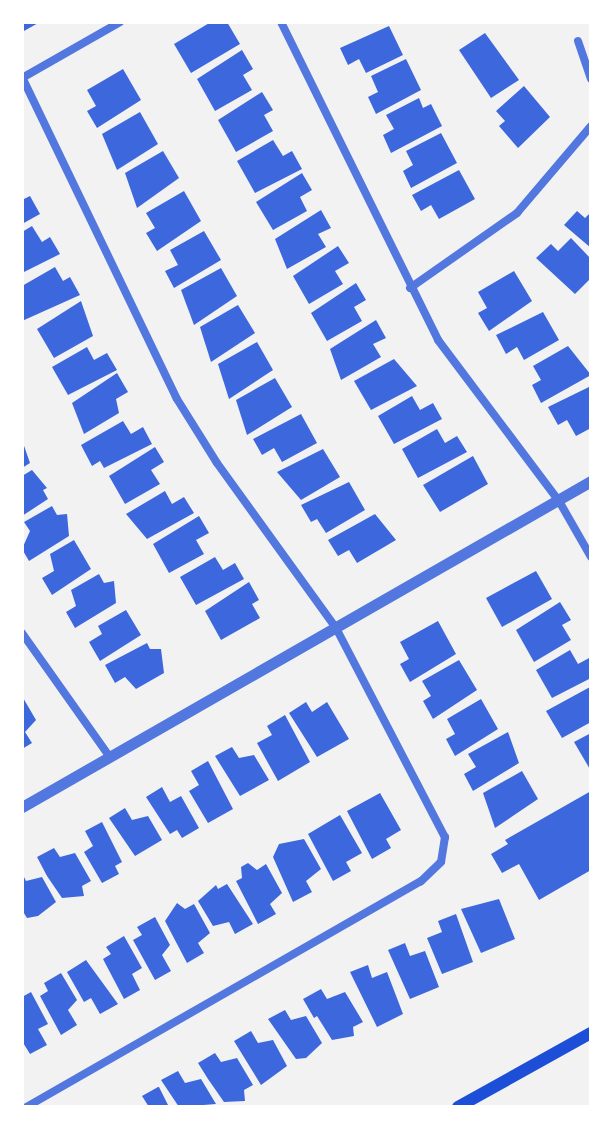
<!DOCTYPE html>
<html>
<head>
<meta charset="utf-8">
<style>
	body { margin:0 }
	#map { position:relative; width:613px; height:1129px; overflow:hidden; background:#f2f2f2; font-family:"Noto Serif",serif }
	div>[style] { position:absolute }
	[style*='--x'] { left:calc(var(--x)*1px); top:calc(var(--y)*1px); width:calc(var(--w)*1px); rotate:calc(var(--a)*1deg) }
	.building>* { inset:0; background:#3d67dc }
	.minor>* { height:8px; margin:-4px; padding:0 4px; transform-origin:4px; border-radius:4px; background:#5277de }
	.tertiary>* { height:11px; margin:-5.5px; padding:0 5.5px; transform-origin:5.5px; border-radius:5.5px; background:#5277de }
	.secondary>* { height:12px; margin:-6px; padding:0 6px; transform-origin:6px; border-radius:6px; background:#1d4ed8 }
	span { translate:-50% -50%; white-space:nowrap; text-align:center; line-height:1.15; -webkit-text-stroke:8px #fff; paint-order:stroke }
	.frame { position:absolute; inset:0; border:24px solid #fff; pointer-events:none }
</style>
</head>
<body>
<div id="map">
	<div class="building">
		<i style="clip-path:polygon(22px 22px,40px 22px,24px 31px)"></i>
		<i style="clip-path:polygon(211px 22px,227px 22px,240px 44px,191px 73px,174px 44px)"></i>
		<i style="clip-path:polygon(389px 26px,403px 55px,366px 73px,359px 59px,348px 65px,340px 48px)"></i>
		<i style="clip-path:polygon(485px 33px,519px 80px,491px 98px,459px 50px)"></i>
		<i style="clip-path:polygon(242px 50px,253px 69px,243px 75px,252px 90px,215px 111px,197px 79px)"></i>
		<i style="clip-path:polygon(406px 59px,421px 90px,376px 114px,368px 97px,378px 92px,371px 76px)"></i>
		<i style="clip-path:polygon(123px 69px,141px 100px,97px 128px,87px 111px,96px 106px,87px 90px)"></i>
		<i style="clip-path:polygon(524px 86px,550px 117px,518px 148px,499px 126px,505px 121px,496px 111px)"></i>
		<i style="clip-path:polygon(262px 92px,273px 110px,264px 115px,273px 131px,236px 152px,218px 120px)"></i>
		<i style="clip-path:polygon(419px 98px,423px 108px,431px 104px,442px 126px,391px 153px,383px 135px,394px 129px,386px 115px)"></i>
		<i style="clip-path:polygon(140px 112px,158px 144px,117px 170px,102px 134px)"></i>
		<i style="clip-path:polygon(441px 133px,457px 163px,411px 188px,403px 171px,413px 165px,406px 151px)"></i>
		<i style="clip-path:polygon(273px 140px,283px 156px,292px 151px,302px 169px,255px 193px,237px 161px)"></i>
		<i style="clip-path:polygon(163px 151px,179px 178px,137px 208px,125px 173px)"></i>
		<i style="clip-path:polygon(459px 170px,475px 199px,439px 219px,431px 205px,421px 211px,412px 195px)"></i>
		<i style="clip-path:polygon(302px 173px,312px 190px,300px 197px,307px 211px,273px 230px,256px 202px)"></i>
		<i style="clip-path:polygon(184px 191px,201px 221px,157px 251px,146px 233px,155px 228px,146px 213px)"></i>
		<i style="clip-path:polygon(30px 196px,40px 214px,22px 224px,22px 200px)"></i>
		<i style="clip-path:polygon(321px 210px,331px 228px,318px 234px,326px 247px,287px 269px,275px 239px)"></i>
		<i style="clip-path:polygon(577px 211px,585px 218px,591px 212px,591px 248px,564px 225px)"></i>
		<i style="clip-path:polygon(32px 226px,42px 242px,50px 237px,60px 254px,22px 273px,22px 232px)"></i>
		<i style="clip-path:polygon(204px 231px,221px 260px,174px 288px,165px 271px,178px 265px,170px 250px)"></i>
		<i style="clip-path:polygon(571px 238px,591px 259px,591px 278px,575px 294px,536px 258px,551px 244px,558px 251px)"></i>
		<i style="clip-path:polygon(338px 246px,349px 263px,335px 271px,343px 284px,309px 304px,293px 276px)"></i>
		<i style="clip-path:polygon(55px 267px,63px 281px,70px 277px,80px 295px,22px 321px,22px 286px)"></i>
		<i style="clip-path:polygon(221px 268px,237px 296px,194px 325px,181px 290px)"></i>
		<i style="clip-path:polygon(514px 271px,532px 301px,489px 331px,478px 313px,487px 308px,478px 292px)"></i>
		<i style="clip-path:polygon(356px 283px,366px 300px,354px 307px,362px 321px,327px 341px,311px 313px)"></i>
		<i style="clip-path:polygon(81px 301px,93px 336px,54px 358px,37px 329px)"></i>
		<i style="clip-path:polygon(238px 305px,255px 333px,211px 362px,200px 327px)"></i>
		<i style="clip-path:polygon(543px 312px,559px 340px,524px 360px,517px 347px,506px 354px,496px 335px)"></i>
		<i style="clip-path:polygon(376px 320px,386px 338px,373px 344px,381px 357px,341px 380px,330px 349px)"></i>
		<i style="clip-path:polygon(257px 342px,273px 370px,229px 399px,218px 364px)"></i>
		<i style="clip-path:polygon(568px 346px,591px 375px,541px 403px,532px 385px,541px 380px,533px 366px)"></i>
		<i style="clip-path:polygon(87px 347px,94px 360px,107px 353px,117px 370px,68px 395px,52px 367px)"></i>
		<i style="clip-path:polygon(394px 359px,417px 386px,371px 410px,354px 381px)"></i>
		<i style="clip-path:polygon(117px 373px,128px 392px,116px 399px,119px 413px,84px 434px,72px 403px)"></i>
		<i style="clip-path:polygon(275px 378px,292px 407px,247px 435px,236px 400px)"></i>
		<i style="clip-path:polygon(591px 386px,591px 428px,576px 436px,567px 420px,558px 425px,548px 407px)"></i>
		<i style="clip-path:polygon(412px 396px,420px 410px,433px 403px,442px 419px,394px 444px,378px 416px)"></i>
		<i style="clip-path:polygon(301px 414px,317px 443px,282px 462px,274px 448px,262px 455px,253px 439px)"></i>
		<i style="clip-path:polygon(123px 421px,131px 434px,143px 427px,152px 444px,104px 468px,100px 461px,92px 466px,81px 445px)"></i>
		<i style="clip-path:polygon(437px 429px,445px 443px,457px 436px,467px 452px,418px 478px,402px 449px)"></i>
		<i style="clip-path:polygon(22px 440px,30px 463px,22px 468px)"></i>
		<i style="clip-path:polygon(155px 447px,164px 462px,151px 470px,160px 484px,125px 504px,109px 476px)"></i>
		<i style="clip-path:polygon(323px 449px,340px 477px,301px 500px,277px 472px)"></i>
		<i style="clip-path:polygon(473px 456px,488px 484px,440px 512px,423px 485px)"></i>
		<i style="clip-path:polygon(32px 470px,47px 488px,43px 490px,48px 499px,22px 516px,22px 476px)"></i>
		<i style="clip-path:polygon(349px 482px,365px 510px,326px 533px,317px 519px,311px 522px,301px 505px)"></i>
		<i style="clip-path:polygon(165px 491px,172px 504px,184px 497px,194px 513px,147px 539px,126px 514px)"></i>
		<i style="clip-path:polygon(52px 506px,57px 515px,67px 514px,69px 536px,29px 561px,22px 549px,30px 531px,24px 522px)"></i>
		<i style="clip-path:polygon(375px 514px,396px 540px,357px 563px,349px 550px,338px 556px,328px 540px)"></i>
		<i style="clip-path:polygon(199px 516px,209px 533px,196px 540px,204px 554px,169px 573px,153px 544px)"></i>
		<i style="clip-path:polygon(74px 540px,91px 569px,52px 595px,42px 578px,54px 571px,50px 554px)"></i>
		<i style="clip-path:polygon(215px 557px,223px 570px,235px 563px,244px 579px,196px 605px,180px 577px)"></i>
		<i style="clip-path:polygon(536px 571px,552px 599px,502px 627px,486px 598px)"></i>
		<i style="clip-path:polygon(99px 574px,104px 583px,114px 581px,116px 603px,75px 628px,66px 612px,76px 606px,71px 590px)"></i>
		<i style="clip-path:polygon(249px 582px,259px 600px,252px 604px,260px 618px,221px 640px,205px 611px)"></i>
		<i style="clip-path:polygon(560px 602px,571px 620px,562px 625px,571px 640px,534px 662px,516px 630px)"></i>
		<i style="clip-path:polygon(126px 610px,141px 635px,100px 661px,89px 642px,102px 634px,98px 626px)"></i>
		<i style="clip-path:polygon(438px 621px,456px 654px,410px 682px,400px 664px,409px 659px,400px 642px)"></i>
		<i style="clip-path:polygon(147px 643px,150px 649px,161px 649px,164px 673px,136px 689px,125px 677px,115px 683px,105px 665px)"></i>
		<i style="clip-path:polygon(570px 650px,578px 664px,591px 657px,591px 678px,552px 698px,536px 670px)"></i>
		<i style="clip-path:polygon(459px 660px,477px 690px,433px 719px,423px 701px,431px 696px,422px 681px)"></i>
		<i style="clip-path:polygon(590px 687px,591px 722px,562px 738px,546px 711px)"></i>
		<i style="clip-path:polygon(22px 696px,36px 720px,25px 732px,32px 743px,22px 749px)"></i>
		<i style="clip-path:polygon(481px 699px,498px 729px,455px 756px,446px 739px,455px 734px,447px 719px)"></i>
		<i style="clip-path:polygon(306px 702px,312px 712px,327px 702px,349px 739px,317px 757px,289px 713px)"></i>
		<i style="clip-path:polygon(285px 715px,310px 762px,278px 781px,257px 743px,272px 735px,267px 726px)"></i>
		<i style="clip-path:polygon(508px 732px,519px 763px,473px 791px,464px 774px,476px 767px,468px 754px)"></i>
		<i style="clip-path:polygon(591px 733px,591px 771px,574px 742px)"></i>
		<i style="clip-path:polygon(232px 747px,239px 758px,254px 755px,269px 780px,240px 796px,215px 756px)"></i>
		<i style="clip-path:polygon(208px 761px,233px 809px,208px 823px,189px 791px,199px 785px,191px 771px)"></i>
		<i style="clip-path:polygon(522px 771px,538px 799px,495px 828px,483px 793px)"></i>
		<i style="clip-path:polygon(162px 787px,170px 802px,181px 796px,199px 828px,182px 838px,177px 830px,170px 834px,146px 797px)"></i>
		<i style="clip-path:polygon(591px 791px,591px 870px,539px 900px,519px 864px,502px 873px,491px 854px,508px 844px,505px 840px)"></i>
		<i style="clip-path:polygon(380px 793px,401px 830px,386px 839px,391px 848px,372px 859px,347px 811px)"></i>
		<i style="clip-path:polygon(125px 808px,132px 820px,148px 816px,162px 840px,135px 856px,109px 818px)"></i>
		<i style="clip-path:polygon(340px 815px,362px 853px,346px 862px,351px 871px,333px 881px,308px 834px)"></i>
		<i style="clip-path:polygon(102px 822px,122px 862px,115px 866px,119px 874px,102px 883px,84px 852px,93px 846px,85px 831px)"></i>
		<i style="clip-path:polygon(304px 839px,321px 869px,306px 881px,312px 892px,293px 902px,273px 857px,279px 844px)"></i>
		<i style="clip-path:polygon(54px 848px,60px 857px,75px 853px,91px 881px,82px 886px,84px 896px,62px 898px,47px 876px,37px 857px)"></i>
		<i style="clip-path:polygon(248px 863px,257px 870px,266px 864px,282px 893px,270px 904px,276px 914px,258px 924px,236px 881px,242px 878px,241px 867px)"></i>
		<i style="clip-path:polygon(22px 873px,26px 881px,42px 877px,56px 902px,38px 916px,27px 918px,22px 910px)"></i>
		<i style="clip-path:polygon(227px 884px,253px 924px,235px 934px,229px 922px,213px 926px,198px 901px,216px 885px,218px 889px)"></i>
		<i style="clip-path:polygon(499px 899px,515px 939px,481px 953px,461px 909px)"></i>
		<i style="clip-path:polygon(177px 903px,185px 909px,194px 904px,210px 933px,198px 943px,204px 953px,187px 963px,165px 921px)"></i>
		<i style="clip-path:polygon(456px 914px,473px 962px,442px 974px,427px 938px,442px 932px,438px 921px)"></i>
		<i style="clip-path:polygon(155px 917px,170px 945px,162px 955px,171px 971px,155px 980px,133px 940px,142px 935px,137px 927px)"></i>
		<i style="clip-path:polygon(124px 936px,142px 968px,132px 974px,140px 990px,124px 999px,103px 959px,111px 954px,106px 947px)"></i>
		<i style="clip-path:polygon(405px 943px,410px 956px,425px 951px,439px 987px,410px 999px,388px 950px)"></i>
		<i style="clip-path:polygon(86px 960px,118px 1004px,100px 1014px,91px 998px,84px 1002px,67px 972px)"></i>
		<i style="clip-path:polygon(368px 965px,372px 978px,387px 972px,403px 1014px,377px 1027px,350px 972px)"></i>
		<i style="clip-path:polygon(61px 973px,77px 1000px,68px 1010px,77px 1025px,61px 1035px,40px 996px,48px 991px,44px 983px)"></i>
		<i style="clip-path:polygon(321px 989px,327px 999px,345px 992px,363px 1022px,353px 1027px,354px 1036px,332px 1040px,317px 1016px,314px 1018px,303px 999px)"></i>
		<i style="clip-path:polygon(31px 992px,48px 1024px,38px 1029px,47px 1045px,30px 1054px,22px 1041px,22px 997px)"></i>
		<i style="clip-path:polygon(285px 1010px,291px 1020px,306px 1016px,322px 1043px,306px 1058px,296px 1059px,268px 1019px)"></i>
		<i style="clip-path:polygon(251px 1031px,258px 1043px,273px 1040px,287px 1066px,261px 1085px,234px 1041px)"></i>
		<i style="clip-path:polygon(215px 1053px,221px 1062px,237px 1058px,253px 1085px,244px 1090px,245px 1101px,224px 1102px,208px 1079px,198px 1063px)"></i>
		<i style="clip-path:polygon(178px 1071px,185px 1083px,201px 1079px,216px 1104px,179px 1107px,161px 1080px)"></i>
		<i style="clip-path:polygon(158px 1087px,159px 1087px,169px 1107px,149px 1107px,142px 1096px)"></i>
	</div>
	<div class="minor">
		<i style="--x:281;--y:22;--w:355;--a:63.7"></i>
		<i style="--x:438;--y:340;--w:201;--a:53.1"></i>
		<i style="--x:559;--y:501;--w:64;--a:60.3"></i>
		<i style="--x:578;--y:41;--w:40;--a:71.1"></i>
		<i style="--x:22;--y:77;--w:357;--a:64.3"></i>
		<i style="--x:177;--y:399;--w:75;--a:58"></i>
		<i style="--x:217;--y:463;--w:203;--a:54.2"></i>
		<i style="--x:336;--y:628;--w:236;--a:62.5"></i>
		<i style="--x:445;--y:837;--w:25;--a:99"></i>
		<i style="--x:441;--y:862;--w:28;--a:136"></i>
		<i style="--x:421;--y:881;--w:455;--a:150.2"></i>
		<i style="--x:22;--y:78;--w:113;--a:-29.7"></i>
		<i style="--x:410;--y:288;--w:131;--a:-35"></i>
		<i style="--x:517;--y:213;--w:114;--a:-49.6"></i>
		<i style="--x:22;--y:633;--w:151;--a:54.7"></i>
	</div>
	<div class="tertiary">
		<i style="--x:22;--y:807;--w:656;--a:-29.81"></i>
	</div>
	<div class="secondary">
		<i style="--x:458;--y:1107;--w:152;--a:-29.1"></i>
	</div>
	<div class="frame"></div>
</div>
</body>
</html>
